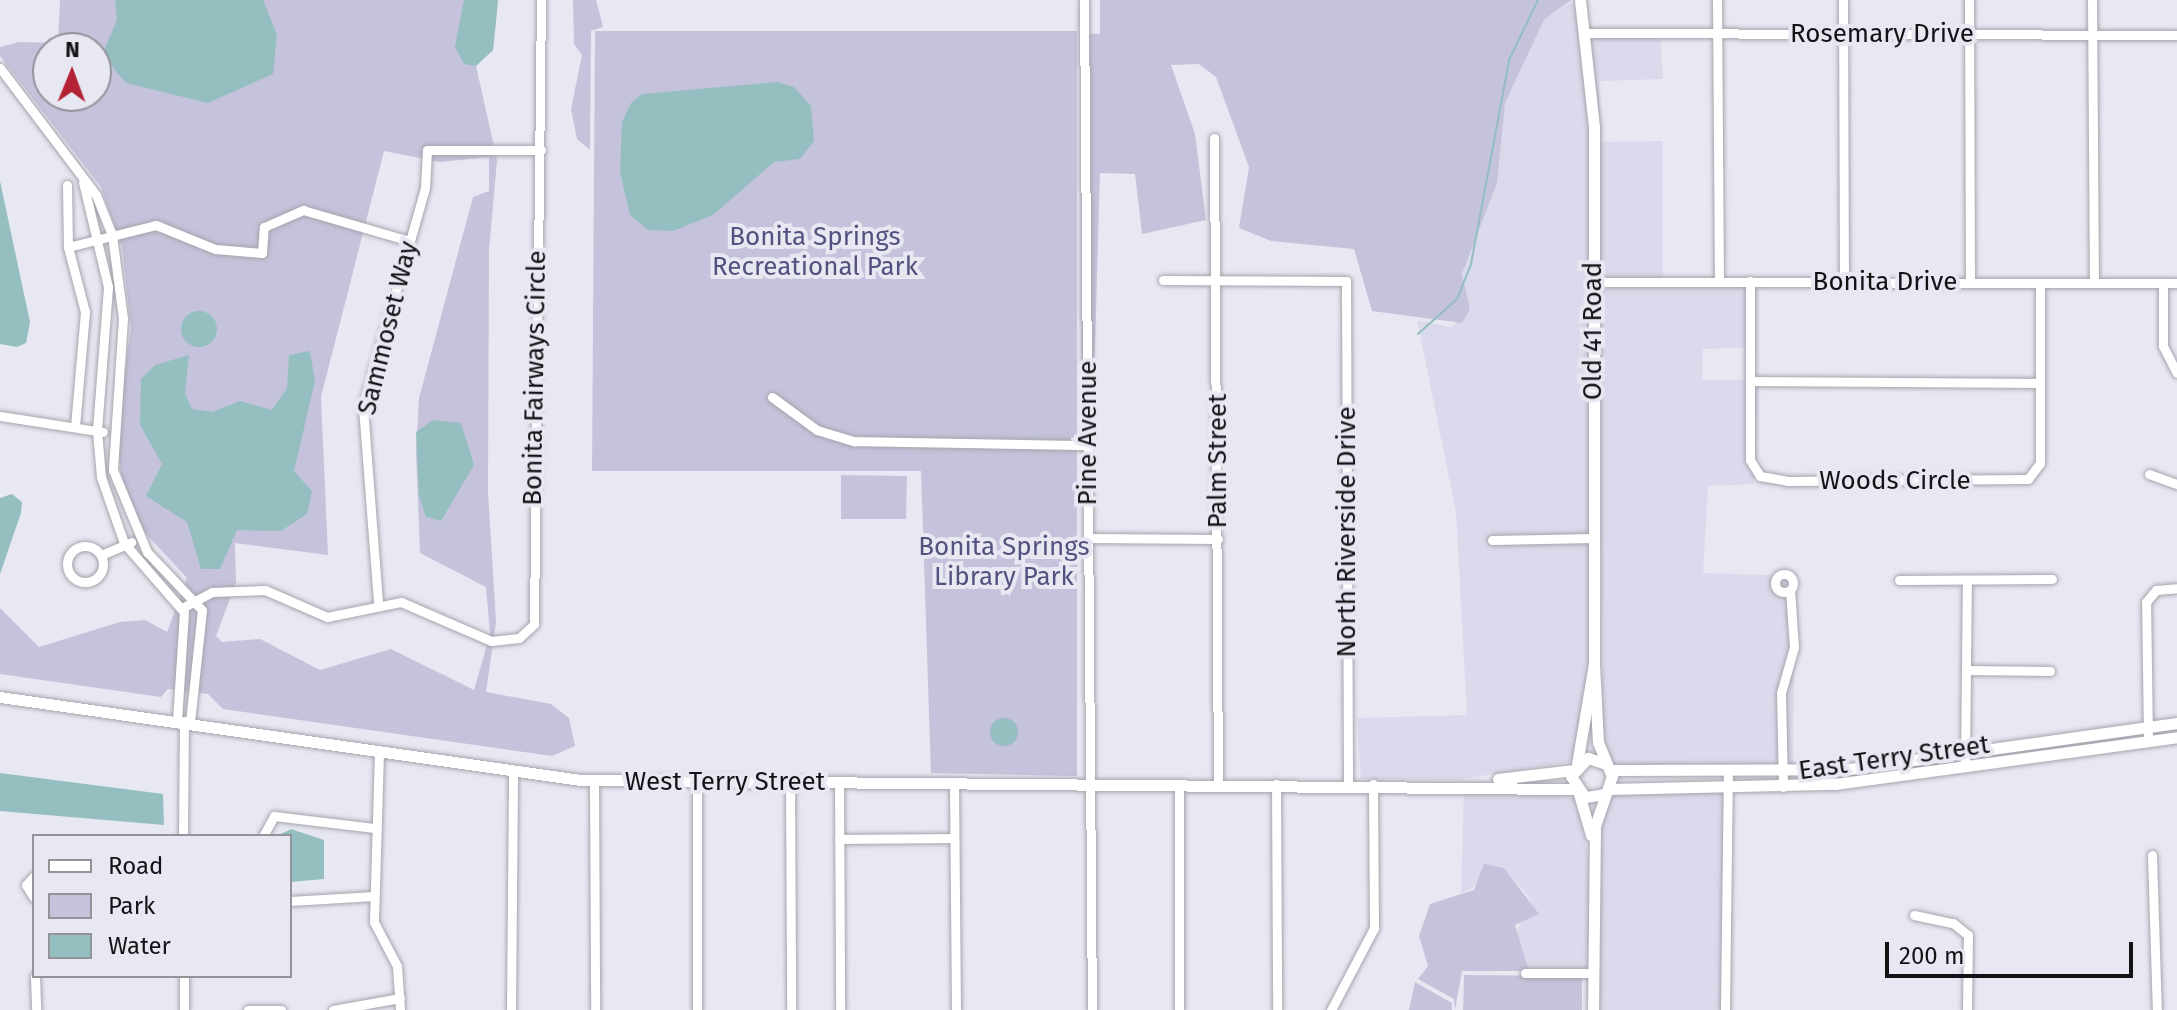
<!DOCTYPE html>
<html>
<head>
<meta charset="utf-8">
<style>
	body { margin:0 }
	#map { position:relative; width:2177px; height:1010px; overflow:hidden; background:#e8e8f2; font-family:"Fira Sans",sans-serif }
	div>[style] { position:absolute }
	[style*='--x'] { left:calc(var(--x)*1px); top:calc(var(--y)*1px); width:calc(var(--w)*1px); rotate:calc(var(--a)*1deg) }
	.built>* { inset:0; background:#dadaec }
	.green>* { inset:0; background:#c4c3db }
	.water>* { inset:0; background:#95bec1 }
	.round { border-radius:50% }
	.stream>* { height:2px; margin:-1px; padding:0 1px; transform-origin:1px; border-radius:1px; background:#95bec1 }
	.roads { filter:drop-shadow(0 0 2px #a5a5ae) drop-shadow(0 0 2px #a5a5ae) }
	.minor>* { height:9px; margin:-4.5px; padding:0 4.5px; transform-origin:4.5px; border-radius:4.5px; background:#fff }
	.minor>.ring { margin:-4.5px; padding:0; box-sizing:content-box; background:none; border:9px solid #fff; border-radius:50% }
	.tertiary>* { height:11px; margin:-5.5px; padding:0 5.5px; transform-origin:5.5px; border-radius:5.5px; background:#fff }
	span { translate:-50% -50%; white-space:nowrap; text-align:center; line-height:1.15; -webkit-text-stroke:8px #e8e8f2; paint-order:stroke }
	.street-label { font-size:26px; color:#131316 }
	.park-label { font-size:26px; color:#55517f }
	.legend { position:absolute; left:32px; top:834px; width:260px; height:144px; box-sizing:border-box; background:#e8e8f2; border:2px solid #93939a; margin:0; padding:10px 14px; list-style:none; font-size:24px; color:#131316 }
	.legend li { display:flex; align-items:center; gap:16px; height:40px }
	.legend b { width:40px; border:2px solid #93939a }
	.north { position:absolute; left:32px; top:32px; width:80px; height:80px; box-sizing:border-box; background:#e8e8f2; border:2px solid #93939a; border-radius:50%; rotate:1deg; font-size:22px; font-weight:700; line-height:32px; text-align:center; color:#131316 }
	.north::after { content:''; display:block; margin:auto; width:28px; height:36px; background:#b42235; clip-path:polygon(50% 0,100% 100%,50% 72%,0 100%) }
	.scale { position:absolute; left:1885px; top:942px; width:248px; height:36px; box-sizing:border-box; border:4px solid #131316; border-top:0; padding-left:10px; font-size:24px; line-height:28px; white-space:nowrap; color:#131316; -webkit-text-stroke:6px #e8e8f2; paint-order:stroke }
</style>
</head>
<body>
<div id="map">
	<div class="built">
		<i style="clip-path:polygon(1570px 2px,1578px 12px,1589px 90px,1590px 661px,1573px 761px,1457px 780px,1361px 779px,1357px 718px,1467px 715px,1456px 512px,1417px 320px,1451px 327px,1470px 309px,1462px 274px,1495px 181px,1505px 103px,1544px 20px)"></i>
		<i style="clip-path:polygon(1590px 26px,1598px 35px,1660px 34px,1663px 79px,1599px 81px,1601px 142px,1663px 141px,1663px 282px,1756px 281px,1757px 347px,1703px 349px,1702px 380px,1759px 380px,1754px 484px,1708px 486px,1703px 573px,1795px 576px,1793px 767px,1613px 765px,1603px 741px,1599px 127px)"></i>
		<i style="clip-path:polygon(1464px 790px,1576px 798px,1590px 863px,1589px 1010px,1586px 975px,1524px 969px,1514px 938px,1531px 900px,1504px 868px,1461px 894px)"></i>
		<i style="clip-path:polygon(1727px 792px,1729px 1010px,1598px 1010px,1599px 827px,1611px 794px)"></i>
	</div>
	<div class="green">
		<i style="clip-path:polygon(evenodd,60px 0,498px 0,493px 50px,476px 66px,497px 160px,489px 250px,488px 492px,496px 622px,486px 692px,551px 704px,569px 718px,575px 746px,552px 756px,223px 709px,208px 694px,168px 689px,161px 697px,0 674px,0 608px,39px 647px,120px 622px,145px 620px,167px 632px,187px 578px,138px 525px,122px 480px,116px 435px,131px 328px,122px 247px,101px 187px,0 56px,0 47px,19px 42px,58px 43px,60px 0,48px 48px,96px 48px,96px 96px,48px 96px,48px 48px,60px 0,384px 151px,440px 162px,489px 157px,489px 191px,473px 197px,419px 398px,416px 451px,420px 553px,486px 587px,490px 634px,474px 690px,391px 649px,320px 670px,260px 639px,222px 642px,216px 636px,236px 583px,235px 543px,328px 555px,321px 397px,384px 151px)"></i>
		<i style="clip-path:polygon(573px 0,596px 0,603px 27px,591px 31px,590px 150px,577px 139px,571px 109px,582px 55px,574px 44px)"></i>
		<i style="clip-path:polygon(1100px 0,1571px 0,1544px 20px,1505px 103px,1497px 183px,1462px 274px,1470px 309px,1462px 323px,1372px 311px,1354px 249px,1271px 241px,1239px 228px,1249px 167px,1216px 77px,1199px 64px,1171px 65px,1195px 134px,1206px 220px,1142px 234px,1135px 174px,1100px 173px,1092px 449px,1082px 449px,1081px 34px,1100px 34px)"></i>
		<i style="clip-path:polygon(595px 31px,1077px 31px,1077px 776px,931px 773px,921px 471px,592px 471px)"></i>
		<i style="clip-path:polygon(841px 475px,907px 476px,906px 519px,841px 519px)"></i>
		<i style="clip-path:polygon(1484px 864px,1504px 868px,1539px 914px,1515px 925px,1529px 971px,1462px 971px,1455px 1010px,1454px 999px,1418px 979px,1428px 966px,1419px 936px,1430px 904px,1474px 890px)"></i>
		<i style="clip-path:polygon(1464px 975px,1582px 976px,1582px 1010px,1463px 1010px)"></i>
		<i style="clip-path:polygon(1415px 982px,1452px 1003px,1452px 1010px,1409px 1010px)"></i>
	</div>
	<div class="water">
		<i style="clip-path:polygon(115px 0,263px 0,277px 35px,273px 74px,208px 103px,126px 83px,102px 55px,117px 20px)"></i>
		<i style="clip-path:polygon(464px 0,498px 0,493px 50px,476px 66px,464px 64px,455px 47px)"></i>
		<i style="clip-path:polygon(777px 82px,794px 87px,811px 106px,814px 141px,800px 159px,774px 162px,713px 215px,673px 231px,648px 230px,630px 215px,620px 172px,622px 122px,631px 103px,642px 94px)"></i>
		<i style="clip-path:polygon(0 181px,30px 322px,26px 343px,17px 347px,0 344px)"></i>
		<i class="round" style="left:181px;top:311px;width:36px;height:36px"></i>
		<i style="clip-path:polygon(310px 351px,315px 381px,294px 471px,312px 491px,307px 514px,281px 531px,237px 530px,220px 569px,201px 569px,187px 522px,146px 496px,162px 464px,140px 425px,141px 379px,155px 365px,189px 355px,185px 393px,192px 409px,212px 412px,240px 401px,272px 410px,287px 388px,289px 355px)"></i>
		<i style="clip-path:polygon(433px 420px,461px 423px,474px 465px,441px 521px,426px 517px,419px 496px,416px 432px)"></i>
		<i style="clip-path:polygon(12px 494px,22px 502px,21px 513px,0 574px,0 498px)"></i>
		<i class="round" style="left:990px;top:718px;width:28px;height:28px"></i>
		<i style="clip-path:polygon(0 773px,163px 794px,164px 825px,0 811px)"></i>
		<i style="clip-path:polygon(291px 829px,324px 840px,324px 879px,290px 882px,290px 836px,277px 836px)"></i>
	</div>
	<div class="stream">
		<i style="--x:1418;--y:334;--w:52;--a:-41.9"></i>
		<i style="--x:1457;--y:299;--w:38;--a:-68"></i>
		<i style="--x:1471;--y:264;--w:208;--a:-79.4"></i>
		<i style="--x:1509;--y:60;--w:67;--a:-64.2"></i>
	</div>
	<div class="roads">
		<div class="minor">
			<i style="--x:1084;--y:0;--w:1010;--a:89.55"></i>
			<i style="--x:1717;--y:0;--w:281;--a:89.6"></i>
			<i style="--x:1843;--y:0;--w:282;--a:89.8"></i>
			<i style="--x:1969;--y:0;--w:282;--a:89.8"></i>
			<i style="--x:2092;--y:0;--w:281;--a:89.6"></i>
			<i style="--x:1587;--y:33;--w:590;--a:0.19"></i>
			<i style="--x:0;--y:68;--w:159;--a:52.9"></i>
			<i style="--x:96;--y:195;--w:43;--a:68.2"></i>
			<i style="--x:112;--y:235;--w:84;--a:82.5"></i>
			<i style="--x:123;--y:318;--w:152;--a:93.8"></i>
			<i style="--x:113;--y:470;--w:89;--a:67.5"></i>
			<i style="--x:147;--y:552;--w:80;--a:46.5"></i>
			<i style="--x:202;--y:610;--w:113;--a:96.1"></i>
			<i style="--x:1214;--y:138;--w:646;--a:89.65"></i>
			<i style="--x:83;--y:182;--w:108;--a:76.6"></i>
			<i style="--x:108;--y:287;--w:144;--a:94.4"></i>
			<i style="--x:97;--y:431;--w:46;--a:85"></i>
			<i style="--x:101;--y:477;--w:70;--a:70.8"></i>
			<i style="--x:124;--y:543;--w:91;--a:49"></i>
			<i style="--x:184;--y:612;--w:109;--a:93.7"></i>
			<i style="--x:67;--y:185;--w:62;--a:89.1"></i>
			<i style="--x:68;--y:247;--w:91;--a:-14"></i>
			<i style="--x:156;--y:225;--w:64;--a:22.1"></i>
			<i style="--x:215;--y:249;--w:47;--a:4.9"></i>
			<i style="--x:262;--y:253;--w:26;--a:-86"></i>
			<i style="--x:264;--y:227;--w:43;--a:-23.6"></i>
			<i style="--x:303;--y:210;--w:111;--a:16.2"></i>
			<i style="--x:68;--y:247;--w:67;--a:75.3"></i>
			<i style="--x:85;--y:312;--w:115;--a:95"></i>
			<i style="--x:1163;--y:280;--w:183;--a:0.3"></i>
			<i style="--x:1346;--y:281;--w:503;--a:89.77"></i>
			<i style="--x:1750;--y:281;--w:179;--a:90"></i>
			<i style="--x:1750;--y:460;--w:19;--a:58"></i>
			<i style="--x:1760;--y:476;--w:27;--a:10"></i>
			<i style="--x:1787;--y:481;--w:241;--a:-0.5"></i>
			<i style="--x:2028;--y:479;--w:20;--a:-53"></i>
			<i style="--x:2040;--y:463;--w:180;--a:-90"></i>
			<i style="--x:1593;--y:282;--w:584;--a:0.1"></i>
			<i style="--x:2163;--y:283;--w:63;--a:90"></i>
			<i style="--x:2163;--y:346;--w:30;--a:63"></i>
			<i style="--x:1750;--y:381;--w:290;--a:0.4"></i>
			<i style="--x:772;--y:397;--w:56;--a:36.3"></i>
			<i style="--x:817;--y:430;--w:39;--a:17"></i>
			<i style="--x:854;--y:441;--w:234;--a:1"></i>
			<i style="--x:0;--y:416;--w:104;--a:8.8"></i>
			<i style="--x:2149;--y:474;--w:30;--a:20"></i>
			<i style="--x:1089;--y:538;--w:129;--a:0.4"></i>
			<i style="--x:1492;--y:540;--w:102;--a:-1.1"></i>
			<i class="ring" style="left:67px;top:546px;width:27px;height:27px"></i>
			<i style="--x:101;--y:555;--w:33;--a:-23"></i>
			<i class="ring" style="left:1775px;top:574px;width:9px;height:9px"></i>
			<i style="--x:1899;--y:580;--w:153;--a:-0.4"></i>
			<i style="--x:378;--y:602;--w:196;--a:-94.4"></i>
			<i style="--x:363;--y:407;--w:228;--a:-74.2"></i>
			<i style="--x:425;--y:188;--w:38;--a:-87"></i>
			<i style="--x:427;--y:150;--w:114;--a:0"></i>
			<i style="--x:182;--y:608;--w:34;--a:-28"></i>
			<i style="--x:212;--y:592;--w:53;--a:-2.2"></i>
			<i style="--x:265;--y:590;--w:68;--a:23.5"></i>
			<i style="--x:327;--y:617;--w:76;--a:-11.5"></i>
			<i style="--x:401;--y:602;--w:98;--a:23.4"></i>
			<i style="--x:491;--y:641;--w:28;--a:-6"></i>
			<i style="--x:519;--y:638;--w:21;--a:-43"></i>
			<i style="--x:534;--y:624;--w:624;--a:-89.36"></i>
			<i style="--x:1968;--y:670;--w:82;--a:0.7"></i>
			<i style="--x:2148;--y:739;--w:137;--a:-90.8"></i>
			<i style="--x:2146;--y:602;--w:16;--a:-50"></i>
			<i style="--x:2156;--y:590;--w:21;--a:-5"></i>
			<i style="--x:379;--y:752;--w:170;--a:91.7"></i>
			<i style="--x:374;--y:922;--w:50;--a:62.4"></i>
			<i style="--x:397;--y:966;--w:44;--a:86.1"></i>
			<i style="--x:1965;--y:763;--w:183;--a:-89.4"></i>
			<i style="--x:594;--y:781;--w:229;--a:89.7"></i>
			<i style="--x:790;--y:782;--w:228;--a:89.7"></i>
			<i style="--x:839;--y:782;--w:228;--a:89.7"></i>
			<i style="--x:954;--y:783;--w:227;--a:89.5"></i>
			<i style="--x:1179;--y:784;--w:226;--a:90"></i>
			<i style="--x:1276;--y:784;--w:226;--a:89.7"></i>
			<i style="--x:1783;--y:787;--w:94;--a:-91.2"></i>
			<i style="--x:1781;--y:693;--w:48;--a:-74.2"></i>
			<i style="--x:1794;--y:647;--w:57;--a:-94"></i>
			<i style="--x:183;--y:836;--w:115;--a:-89.5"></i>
			<i style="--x:263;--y:836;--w:23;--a:-61"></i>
			<i style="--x:274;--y:816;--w:101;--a:6.8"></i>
			<i style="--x:839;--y:839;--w:115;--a:-0.5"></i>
			<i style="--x:2152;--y:855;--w:155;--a:88.2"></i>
			<i style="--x:34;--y:876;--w:12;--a:132"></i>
			<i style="--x:26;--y:885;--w:15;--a:58"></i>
			<i style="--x:290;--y:901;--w:84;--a:-3.4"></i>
			<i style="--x:1914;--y:915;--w:40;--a:12"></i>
			<i style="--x:1953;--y:923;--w:19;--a:39"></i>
			<i style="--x:1968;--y:935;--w:75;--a:90.8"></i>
			<i style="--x:1525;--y:973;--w:69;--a:0"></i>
			<i style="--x:35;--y:976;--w:34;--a:88"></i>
			<i style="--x:184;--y:976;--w:34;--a:90"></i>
			<i style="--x:248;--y:1010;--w:33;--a:0"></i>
			<i style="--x:333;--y:1010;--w:68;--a:-10.2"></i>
			<i style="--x:511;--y:1010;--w:238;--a:-89.5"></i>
			<i style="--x:697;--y:1010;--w:228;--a:-90"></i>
			<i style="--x:1331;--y:1010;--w:93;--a:-62.3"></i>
			<i style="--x:1374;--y:928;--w:144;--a:-90.4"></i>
			<i style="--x:1725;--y:1010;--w:237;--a:-89.3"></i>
		</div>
		<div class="tertiary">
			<i style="--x:1580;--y:0;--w:128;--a:83.7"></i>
			<i style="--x:1594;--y:127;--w:537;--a:90"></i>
			<i style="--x:1594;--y:664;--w:78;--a:87.1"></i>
			<i style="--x:1598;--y:742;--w:37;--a:68"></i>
			<i style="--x:1612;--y:776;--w:53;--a:108.8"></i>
			<i style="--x:1595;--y:826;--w:184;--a:90.6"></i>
			<i style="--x:0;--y:697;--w:586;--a:8.14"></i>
			<i style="--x:580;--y:780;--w:995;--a:0.52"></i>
			<i style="--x:1577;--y:764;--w:101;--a:-80.4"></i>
			<i style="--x:1610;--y:770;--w:239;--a:-0.2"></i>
			<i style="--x:1849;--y:769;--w:331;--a:-8"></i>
			<i style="--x:1498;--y:779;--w:76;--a:-6.8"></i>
			<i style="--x:1609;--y:789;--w:226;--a:-1.3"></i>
			<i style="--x:1835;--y:784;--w:345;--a:-7.8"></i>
			<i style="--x:1579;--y:794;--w:43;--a:73.7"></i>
			<i style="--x:1605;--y:794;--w:20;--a:171"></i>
			<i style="--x:1585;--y:797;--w:25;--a:-124"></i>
			<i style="--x:1571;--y:776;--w:25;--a:-47"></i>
			<i style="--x:1588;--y:758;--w:20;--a:18"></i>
		</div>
	</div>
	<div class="street-label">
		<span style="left:1882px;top:34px">Rosemary Drive</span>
		<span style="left:1885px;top:282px">Bonita Drive</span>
		<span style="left:388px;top:328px;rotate:-76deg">Sammoset Way</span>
		<span style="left:1593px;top:331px;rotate:-90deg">Old 41 Road</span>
		<span style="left:535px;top:378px;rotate:-89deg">Bonita Fairways Circle</span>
		<span style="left:1088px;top:433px;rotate:-90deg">Pine Avenue</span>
		<span style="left:1218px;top:461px;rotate:-90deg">Palm Street</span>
		<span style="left:1895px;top:481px">Woods Circle</span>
		<span style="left:1347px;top:532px;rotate:-90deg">North Riverside Drive</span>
		<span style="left:1894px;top:758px;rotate:-8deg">East Terry Street</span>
		<span style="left:725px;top:782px">West Terry Street</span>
	</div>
	<div class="park-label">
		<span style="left:815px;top:252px">Bonita Springs<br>Recreational Park</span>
		<span style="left:1004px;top:562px">Bonita Springs<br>Library Park</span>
	</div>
	<ul class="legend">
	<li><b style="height:10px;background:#fff"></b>Road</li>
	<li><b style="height:22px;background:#c4c3db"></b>Park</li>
	<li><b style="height:22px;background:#95bec1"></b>Water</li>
	</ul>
	<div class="north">N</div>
	<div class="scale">200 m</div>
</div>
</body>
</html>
